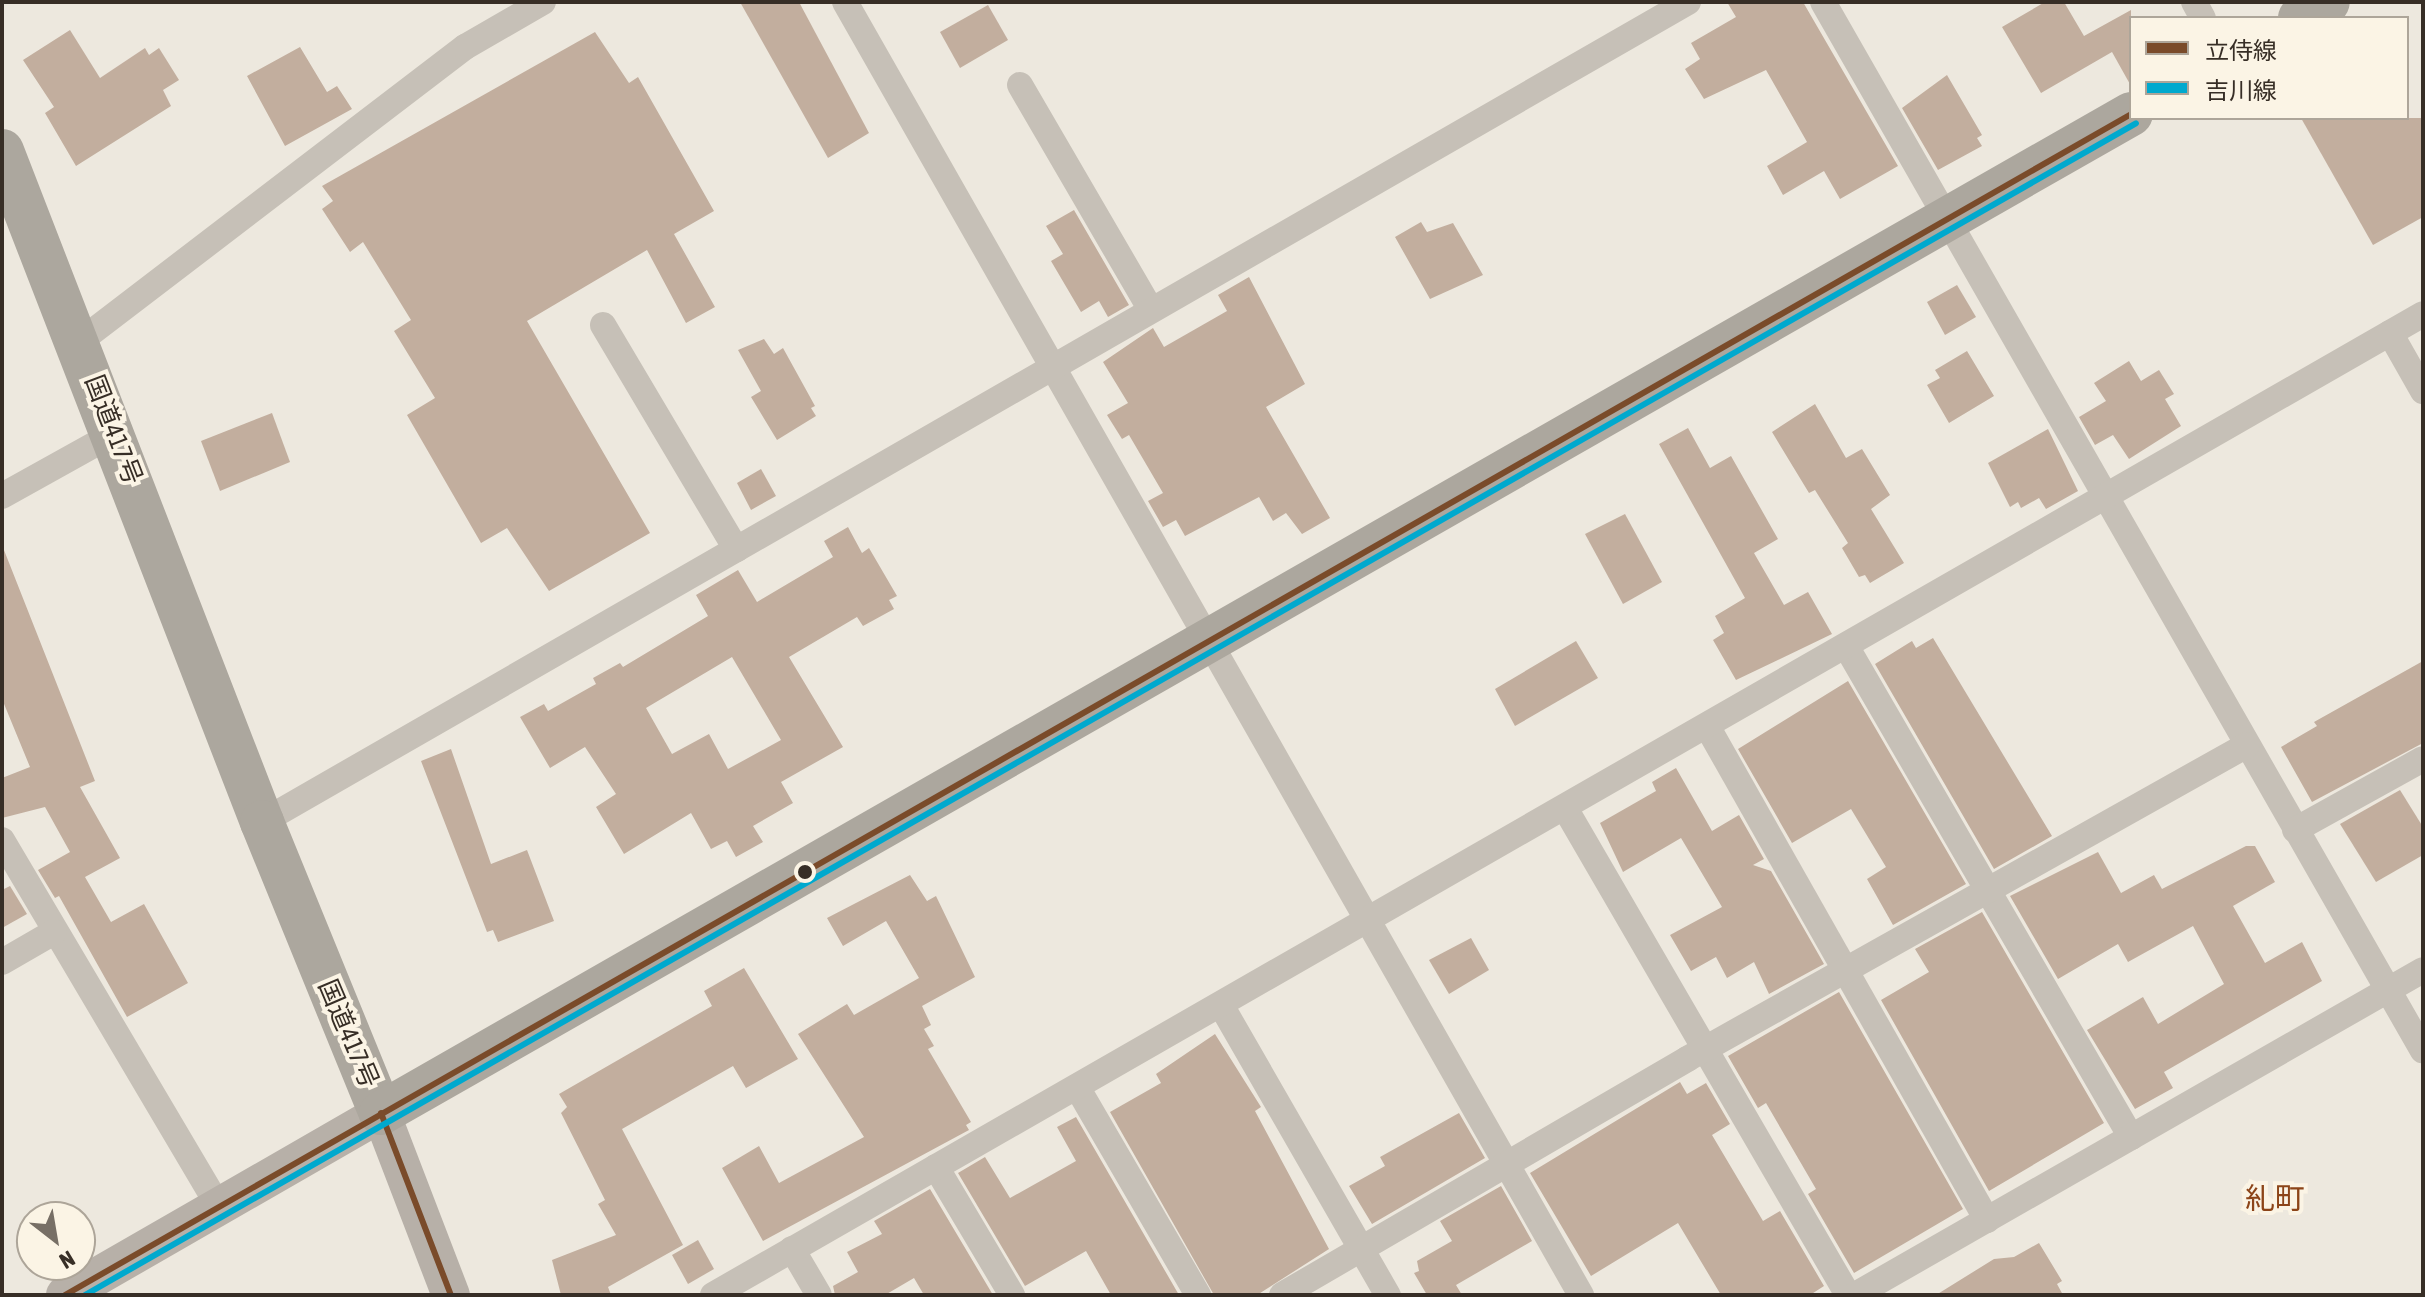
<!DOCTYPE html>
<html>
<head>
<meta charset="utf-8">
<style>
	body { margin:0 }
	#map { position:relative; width:2425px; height:1297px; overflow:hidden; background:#ede8de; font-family:"Asap Condensed","Noto Sans JP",sans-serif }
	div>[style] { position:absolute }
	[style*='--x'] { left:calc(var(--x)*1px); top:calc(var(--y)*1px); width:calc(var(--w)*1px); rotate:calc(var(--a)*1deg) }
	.building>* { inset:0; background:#c2ae9e }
	.street>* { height:26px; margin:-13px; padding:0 13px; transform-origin:13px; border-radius:13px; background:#c6c0b7 }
	.secondary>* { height:38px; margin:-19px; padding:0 19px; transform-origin:19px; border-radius:19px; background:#b7b0a8 }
	.highway>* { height:44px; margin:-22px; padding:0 22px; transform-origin:22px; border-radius:22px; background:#aca79e }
	.bus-1>* { height:6px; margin:-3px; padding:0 3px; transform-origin:3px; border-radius:3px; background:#7a4b2a }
	.bus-2>* { height:6px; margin:-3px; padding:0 3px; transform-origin:3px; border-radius:3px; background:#00a9ce }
	.dots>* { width:22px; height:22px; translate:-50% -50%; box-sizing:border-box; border:4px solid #fbf4e5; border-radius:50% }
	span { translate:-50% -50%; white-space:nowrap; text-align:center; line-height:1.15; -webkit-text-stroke:8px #fbf4e5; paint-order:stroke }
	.street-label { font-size:26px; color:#372e26 }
	.quarter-label { font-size:30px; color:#8c4418 }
	.frame { position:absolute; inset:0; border:4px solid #372e26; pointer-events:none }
	.legend { position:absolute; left:2129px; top:16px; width:280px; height:104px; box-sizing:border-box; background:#fbf4e5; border:2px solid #ada599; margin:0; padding:10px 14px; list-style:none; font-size:24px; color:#372e26 }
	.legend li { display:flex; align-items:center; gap:16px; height:40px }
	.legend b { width:40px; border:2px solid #ada599 }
	.north { position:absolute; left:16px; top:1201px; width:80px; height:80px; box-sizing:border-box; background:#fbf4e5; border:2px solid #ada599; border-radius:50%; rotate:149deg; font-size:22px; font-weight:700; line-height:32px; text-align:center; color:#372e26 }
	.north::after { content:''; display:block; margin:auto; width:28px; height:36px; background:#776f66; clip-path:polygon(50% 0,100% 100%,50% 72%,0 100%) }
</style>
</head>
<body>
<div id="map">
	<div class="building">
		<i style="clip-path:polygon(740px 2px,799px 2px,869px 133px,828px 158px)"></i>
		<i style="clip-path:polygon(1727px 2px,1803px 2px,1898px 166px,1840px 199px,1824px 171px,1783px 195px,1767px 166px,1807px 142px,1766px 70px,1704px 99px,1685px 69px,1700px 59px,1691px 43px,1736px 17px)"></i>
		<i style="clip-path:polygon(2045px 2px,2064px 2px,2084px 36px,2131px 10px,2131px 86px,2112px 52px,2041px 93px,2002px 27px)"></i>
		<i style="clip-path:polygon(988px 5px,1008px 40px,960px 68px,940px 32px)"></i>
		<i style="clip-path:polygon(70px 30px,100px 78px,145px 48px,149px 55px,159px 48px,179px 80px,163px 90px,171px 106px,76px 166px,45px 113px,54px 107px,23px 60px)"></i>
		<i style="clip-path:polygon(595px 32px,629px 83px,638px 77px,714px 211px,674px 234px,715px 307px,686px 323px,647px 250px,527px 321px,650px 533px,549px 591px,507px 528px,481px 543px,407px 415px,435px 398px,394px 331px,411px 320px,363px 242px,350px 252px,322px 209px,333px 201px,322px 186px)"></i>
		<i style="clip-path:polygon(300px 47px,327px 92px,337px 86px,352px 109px,285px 146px,247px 76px)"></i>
		<i style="clip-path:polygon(1947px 75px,1982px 135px,1977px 138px,1982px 146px,1938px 170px,1902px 108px)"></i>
		<i style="clip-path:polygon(2301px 118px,2423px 118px,2423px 217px,2373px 245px)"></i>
		<i style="clip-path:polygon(1074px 210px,1129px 305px,1108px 317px,1099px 301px,1081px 312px,1051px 261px,1063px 254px,1046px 226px)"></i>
		<i style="clip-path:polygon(1421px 222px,1427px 232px,1453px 223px,1483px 275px,1430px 299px,1395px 237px)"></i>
		<i style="clip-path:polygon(1249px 277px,1305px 384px,1266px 407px,1330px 518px,1302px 534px,1286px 513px,1273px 521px,1259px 497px,1185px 536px,1176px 520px,1163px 527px,1148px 501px,1163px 493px,1129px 435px,1122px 439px,1107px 415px,1128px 403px,1103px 362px,1153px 328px,1164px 347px,1227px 311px,1218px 295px)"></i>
		<i style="clip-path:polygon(1957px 285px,1976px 317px,1945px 335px,1927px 302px)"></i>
		<i style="clip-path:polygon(764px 339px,774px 354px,783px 348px,815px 406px,811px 408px,816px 416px,777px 440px,751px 397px,761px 391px,738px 350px)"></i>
		<i style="clip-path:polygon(1967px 351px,1994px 396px,1949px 423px,1927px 385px,1940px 378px,1935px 370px)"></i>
		<i style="clip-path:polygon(2129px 361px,2141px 381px,2159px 370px,2174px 394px,2165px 399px,2181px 426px,2129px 459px,2113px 435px,2095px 445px,2079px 417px,2106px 401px,2094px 383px)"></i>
		<i style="clip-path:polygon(1815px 404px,1846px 458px,1862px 449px,1890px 495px,1871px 509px,1904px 563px,1870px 583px,1865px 575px,1859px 577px,1842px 548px,1848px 543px,1815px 490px,1809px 493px,1772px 432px)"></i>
		<i style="clip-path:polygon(272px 413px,290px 462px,220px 491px,201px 441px)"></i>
		<i style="clip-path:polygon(1688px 428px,1710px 468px,1731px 456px,1778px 539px,1754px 553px,1784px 605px,1808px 592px,1832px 634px,1736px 680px,1713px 640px,1724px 633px,1715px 616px,1745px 598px,1659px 444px)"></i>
		<i style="clip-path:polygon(2048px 429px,2078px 491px,2046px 509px,2039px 498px,2021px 508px,2018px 502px,2010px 507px,1988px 463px)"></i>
		<i style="clip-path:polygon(761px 469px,776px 496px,751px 510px,737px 483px)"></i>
		<i style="clip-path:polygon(1625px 514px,1662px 582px,1623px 604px,1585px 534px)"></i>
		<i style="clip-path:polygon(evenodd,848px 527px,862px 553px,869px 548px,897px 596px,889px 600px,894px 609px,863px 626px,857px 617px,789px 657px,843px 747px,781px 782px,793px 803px,753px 826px,763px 842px,736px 857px,727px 841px,711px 849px,691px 813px,624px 854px,596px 807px,616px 794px,585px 747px,550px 768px,520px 717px,544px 704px,548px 711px,596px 684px,593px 678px,620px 663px,623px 667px,708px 616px,696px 595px,738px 570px,757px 602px,833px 557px,824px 541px,848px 527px,732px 657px,781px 740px,728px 769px,709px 734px,672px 754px,646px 708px,732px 657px)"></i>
		<i style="clip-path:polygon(2px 545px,95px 781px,80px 787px,120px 858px,85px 877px,111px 922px,144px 904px,188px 983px,127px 1017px,59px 896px,55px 898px,38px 870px,70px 852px,45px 807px,2px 818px,2px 778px,30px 767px,2px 699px)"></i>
		<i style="clip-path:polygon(1933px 638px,2052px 836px,1994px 869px,1875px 664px,1912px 641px,1916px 648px)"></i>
		<i style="clip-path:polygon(1576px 641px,1598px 678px,1515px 726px,1495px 689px)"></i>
		<i style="clip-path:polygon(2423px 661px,2423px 743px,2312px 802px,2281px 747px,2317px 726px,2314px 722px)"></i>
		<i style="clip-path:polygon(1848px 681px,1966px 884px,1893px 925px,1867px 879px,1886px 867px,1851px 809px,1792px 843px,1738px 749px)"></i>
		<i style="clip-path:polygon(451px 749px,491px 864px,527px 850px,554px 921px,498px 942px,493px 930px,487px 932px,421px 761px)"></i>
		<i style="clip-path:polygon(1676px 768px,1712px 831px,1739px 815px,1764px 859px,1753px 865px,1771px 871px,1824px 964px,1769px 994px,1754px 962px,1727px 978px,1716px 957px,1691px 971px,1670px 935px,1722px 907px,1681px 838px,1623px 872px,1600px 823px,1656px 791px,1652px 782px)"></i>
		<i style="clip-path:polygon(2400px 790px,2423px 827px,2423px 855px,2376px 882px,2340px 824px)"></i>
		<i style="clip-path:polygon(2246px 846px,2255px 846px,2275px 882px,2233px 906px,2265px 963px,2302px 942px,2322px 981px,2164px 1072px,2173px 1088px,2135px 1109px,2087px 1030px,2143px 997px,2158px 1024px,2224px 984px,2193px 926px,2128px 962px,2118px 944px,2058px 979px,2010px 896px,2098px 852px,2121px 893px,2154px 875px,2162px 889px)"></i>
		<i style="clip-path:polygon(910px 875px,927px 901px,936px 896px,975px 977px,922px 1006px,931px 1025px,924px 1029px,934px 1046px,928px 1049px,971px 1122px,966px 1125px,969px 1130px,763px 1241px,722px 1168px,759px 1146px,779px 1183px,864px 1137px,798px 1034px,847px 1004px,854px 1015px,919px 978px,886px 921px,843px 946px,827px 918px)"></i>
		<i style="clip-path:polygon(10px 886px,27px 914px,2px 928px,2px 890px)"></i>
		<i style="clip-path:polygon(1982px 912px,2104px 1123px,1989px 1191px,1881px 1000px,1929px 972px,1915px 949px)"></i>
		<i style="clip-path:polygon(1471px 938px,1489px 970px,1449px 994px,1429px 960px)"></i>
		<i style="clip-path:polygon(744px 968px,798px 1059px,746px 1088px,733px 1066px,622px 1129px,683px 1245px,608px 1287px,611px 1295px,561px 1295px,552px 1260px,616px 1235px,598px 1204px,605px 1200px,561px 1113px,567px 1107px,559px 1094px,712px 1006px,704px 991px)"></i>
		<i style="clip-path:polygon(1839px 992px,1963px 1209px,1854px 1273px,1808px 1194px,1816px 1189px,1766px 1103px,1758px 1108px,1728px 1056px)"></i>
		<i style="clip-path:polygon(1215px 1034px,1261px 1107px,1255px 1111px,1329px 1249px,1257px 1295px,1214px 1295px,1110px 1112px,1161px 1083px,1156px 1074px)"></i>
		<i style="clip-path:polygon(1680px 1082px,1687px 1094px,1706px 1083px,1730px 1124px,1712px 1135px,1763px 1221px,1780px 1211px,1824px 1286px,1810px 1295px,1721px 1295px,1678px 1223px,1591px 1276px,1530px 1173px)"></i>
		<i style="clip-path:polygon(1459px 1113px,1485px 1158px,1372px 1224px,1349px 1186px,1385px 1166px,1380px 1157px)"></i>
		<i style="clip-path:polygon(1076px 1117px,1179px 1295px,1111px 1295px,1086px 1251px,1025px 1286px,958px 1173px,985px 1157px,1010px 1198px,1076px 1161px,1057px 1127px)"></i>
		<i style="clip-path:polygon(1501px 1186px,1532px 1241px,1456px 1285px,1462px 1295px,1427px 1295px,1414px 1273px,1419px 1271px,1417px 1261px,1452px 1241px,1440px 1221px)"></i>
		<i style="clip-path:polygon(930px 1189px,993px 1295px,924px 1295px,914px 1278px,885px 1295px,835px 1295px,833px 1286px,858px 1272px,847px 1252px,882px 1234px,874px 1221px)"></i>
		<i style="clip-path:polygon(698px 1240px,714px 1269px,688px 1284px,672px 1255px)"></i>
		<i style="clip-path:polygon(2039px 1243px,2062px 1281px,2057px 1284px,2063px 1295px,1936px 1295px,1994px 1259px,2014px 1257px)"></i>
	</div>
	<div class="street">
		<i style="--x:845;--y:2;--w:1488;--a:60.35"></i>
		<i style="--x:1823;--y:2;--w:1208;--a:60.23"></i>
		<i style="--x:2194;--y:2;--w:18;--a:61"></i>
		<i style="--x:1020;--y:85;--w:260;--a:59.8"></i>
		<i style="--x:603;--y:325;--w:261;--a:59.3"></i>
		<i style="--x:2390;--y:333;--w:67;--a:60.4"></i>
		<i style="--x:79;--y:342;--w:486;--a:-37.4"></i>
		<i style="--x:465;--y:47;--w:90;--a:-30"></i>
		<i style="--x:2;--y:496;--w:129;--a:-29.1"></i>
		<i style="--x:1846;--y:646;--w:568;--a:59.87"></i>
		<i style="--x:1707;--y:726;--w:568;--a:60.46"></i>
		<i style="--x:1565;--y:808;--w:563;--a:59.84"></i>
		<i style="--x:262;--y:822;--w:1645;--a:-29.9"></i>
		<i style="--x:2295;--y:830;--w:146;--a:-29"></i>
		<i style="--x:2;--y:840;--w:426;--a:59.4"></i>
		<i style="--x:2;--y:962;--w:60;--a:-30"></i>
		<i style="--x:1221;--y:1005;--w:335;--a:60.1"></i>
		<i style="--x:1077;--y:1087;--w:241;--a:59.8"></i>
		<i style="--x:936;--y:1167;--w:149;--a:59.3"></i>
		<i style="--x:792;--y:1249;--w:53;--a:59.6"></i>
		<i style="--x:713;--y:1295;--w:1971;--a:-29.84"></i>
		<i style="--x:1282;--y:1295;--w:469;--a:-30.2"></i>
		<i style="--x:1687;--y:1059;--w:642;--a:-29.28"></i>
		<i style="--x:1855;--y:1295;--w:654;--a:-29.78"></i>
	</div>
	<div class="secondary">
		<i style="--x:65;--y:1295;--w:365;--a:-29.9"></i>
		<i style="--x:381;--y:1113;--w:195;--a:69"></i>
	</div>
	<div class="highway">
		<i style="--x:2300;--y:18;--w:32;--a:-30"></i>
		<i style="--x:2;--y:151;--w:720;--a:68.82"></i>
		<i style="--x:262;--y:822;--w:314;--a:67.8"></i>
		<i style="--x:381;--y:1113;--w:2015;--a:-29.72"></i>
	</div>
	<div class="bus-1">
		<i style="--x:381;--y:1113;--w:195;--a:69"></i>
		<i style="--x:65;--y:1295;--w:2380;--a:-29.75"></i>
	</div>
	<div class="bus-2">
		<i style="--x:85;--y:1295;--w:2362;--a:-29.74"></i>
	</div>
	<div class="dots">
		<i style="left:805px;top:872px;background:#372e26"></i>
	</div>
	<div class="street-label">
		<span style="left:113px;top:430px;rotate:69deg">国道417号</span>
		<span style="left:348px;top:1034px;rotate:67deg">国道417号</span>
	</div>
	<div class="quarter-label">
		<span style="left:2275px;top:1198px">糺町</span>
	</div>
	<div class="frame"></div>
	<ul class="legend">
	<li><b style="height:10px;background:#7a4b2a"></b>立侍線</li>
	<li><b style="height:10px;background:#00a9ce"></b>吉川線</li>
	</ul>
	<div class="north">N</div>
</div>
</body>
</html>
